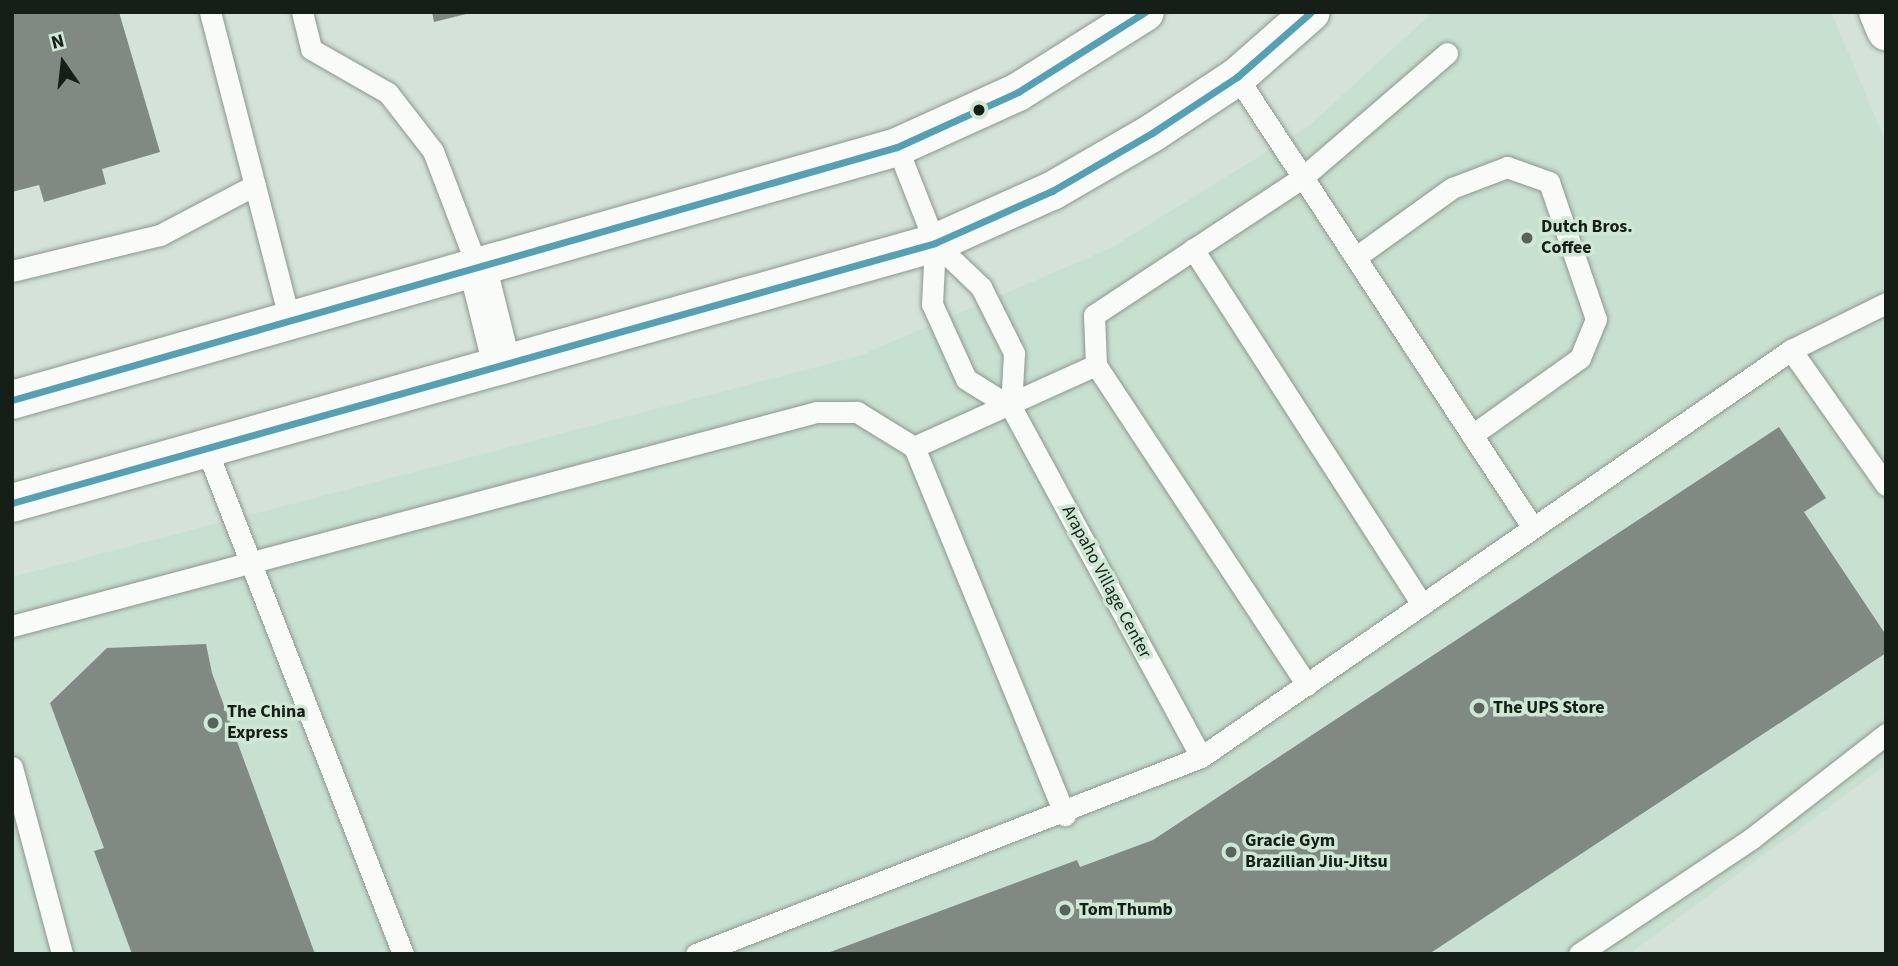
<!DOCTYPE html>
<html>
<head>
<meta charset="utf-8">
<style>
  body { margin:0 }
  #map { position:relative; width:1898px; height:966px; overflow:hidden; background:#d4e2d8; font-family:"Source Sans 3",sans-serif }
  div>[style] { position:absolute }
  .built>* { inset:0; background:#c8e0cf }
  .building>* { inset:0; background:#808a83 }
  .roads { filter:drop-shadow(0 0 2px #8c978f) drop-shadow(0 0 2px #8c978f) }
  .lane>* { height:21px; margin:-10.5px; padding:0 10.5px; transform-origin:10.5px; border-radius:10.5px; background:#f9fbf9 }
  .street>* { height:38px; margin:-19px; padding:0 19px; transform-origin:19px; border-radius:19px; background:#f9fbf9 }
  .secondary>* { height:38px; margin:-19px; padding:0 19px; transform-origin:19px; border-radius:19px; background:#f9fbf9 }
  .bus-1>* { height:7px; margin:-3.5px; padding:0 3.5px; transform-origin:3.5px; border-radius:3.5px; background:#56a0b3 }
  .dots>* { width:19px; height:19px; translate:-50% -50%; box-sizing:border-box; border:4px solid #cee8d4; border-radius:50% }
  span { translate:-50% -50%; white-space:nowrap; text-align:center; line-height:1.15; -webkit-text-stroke:7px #cee8d4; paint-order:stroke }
  .poi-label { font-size:18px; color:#151e17; font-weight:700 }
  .left { translate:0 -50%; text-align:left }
  .street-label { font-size:18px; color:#151e17 }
  .frame { position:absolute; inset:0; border:14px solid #151e17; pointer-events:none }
  .north { position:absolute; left:28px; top:28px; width:70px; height:70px; -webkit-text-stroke:5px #cee8d4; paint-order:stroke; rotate:346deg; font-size:19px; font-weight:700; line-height:28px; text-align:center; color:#151e17 }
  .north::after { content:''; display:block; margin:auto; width:24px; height:32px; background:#151e17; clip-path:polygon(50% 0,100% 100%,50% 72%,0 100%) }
</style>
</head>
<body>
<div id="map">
  <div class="built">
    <i style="clip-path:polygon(1433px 12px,1831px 12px,1886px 142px,1886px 765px,1629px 954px,12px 954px,12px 577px,859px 356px,1111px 248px,1310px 125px)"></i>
  </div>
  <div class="building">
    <i style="clip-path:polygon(12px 12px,119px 12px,160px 152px,102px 169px,106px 184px,44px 202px,39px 185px,12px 192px)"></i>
    <i style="clip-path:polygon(432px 12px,470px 12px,470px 13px,434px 22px)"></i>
    <i style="clip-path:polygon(1779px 427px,1826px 498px,1804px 512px,1886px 635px,1886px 653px,1429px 954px,825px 954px,1077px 860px,1080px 867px,1153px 840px)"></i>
    <i style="clip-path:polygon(206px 644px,212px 673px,315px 954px,132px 954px,94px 851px,104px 848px,50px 703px,107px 648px)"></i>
  </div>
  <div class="roads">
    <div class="lane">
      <i style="left:210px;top:12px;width:319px;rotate:75.5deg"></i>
      <i style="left:302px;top:12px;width:38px;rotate:76deg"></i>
      <i style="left:311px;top:49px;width:89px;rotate:29.7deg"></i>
      <i style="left:388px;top:93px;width:73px;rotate:52.2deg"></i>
      <i style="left:433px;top:151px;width:126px;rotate:69.1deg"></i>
      <i style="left:1237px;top:77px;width:539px;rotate:56.72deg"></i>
      <i style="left:897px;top:147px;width:103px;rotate:68.4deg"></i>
      <i style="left:935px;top:243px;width:61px;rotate:92.8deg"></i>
      <i style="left:932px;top:304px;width:82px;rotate:65.6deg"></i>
      <i style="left:966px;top:379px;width:53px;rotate:31.9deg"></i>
      <i style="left:1011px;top:407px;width:398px;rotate:61.5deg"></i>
      <i style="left:935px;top:243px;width:64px;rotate:43.7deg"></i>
      <i style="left:981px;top:287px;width:74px;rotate:63.4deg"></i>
      <i style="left:1014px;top:353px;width:54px;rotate:93.2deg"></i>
      <i style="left:1193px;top:249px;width:423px;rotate:57.2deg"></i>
      <i style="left:1356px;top:257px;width:118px;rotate:-35.7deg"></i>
      <i style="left:1452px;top:188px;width:59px;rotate:-20.9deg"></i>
      <i style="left:1507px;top:167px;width:45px;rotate:19.7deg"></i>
      <i style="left:1549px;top:182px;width:145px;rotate:71.1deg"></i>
      <i style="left:1596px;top:319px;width:42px;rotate:112.3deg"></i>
      <i style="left:1580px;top:358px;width:133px;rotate:144.5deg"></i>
      <i style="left:12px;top:271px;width:152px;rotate:-13.7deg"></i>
      <i style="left:160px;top:235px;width:107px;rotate:-27.8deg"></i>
      <i style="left:1791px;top:350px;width:165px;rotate:54.9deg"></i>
      <i style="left:914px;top:447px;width:200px;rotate:-24.3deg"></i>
      <i style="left:206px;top:448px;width:543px;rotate:68.73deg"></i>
      <i style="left:12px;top:626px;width:832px;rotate:-14.9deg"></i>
      <i style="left:816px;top:412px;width:41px"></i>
      <i style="left:857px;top:412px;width:67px;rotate:31.6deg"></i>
      <i style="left:914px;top:447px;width:398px;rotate:67.7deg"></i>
      <i style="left:1307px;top:685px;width:383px;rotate:-123.4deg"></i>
      <i style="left:1096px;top:365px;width:50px;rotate:-92.3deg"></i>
      <i style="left:1094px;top:315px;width:250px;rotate:-33.4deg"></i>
      <i style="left:1303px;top:177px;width:190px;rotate:-40.7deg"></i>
      <i style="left:12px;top:767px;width:194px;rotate:75deg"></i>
      <i style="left:696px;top:954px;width:542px;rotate:-21.31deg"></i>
      <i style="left:1201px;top:757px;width:717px;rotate:-34.6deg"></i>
      <i style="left:1791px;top:350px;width:106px;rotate:-26.3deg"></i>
      <i style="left:1579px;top:954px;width:208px;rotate:-33.8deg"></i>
      <i style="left:1752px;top:838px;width:170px;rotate:-37.8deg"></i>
    </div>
    <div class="street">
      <i style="left:1878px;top:12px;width:21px;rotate:67deg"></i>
    </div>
    <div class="secondary">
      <i style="left:478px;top:269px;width:99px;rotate:76deg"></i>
      <i style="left:12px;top:400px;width:920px;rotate:-15.95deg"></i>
      <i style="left:897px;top:147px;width:133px;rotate:-24.4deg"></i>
      <i style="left:1018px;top:92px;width:150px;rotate:-32.2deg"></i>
      <i style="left:12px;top:503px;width:959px;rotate:-15.73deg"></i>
      <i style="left:935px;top:243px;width:128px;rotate:-24deg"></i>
      <i style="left:1052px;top:191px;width:116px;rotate:-30.1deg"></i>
      <i style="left:1152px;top:133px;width:102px;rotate:-33.4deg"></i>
      <i style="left:1237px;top:77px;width:98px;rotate:-41.3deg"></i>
    </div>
  </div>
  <div class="bus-1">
    <i style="left:12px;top:400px;width:920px;rotate:-15.95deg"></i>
    <i style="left:897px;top:147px;width:133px;rotate:-24.4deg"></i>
    <i style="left:1018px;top:92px;width:150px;rotate:-32.2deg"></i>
    <i style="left:12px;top:503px;width:959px;rotate:-15.73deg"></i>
    <i style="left:935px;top:243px;width:128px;rotate:-24deg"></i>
    <i style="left:1052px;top:191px;width:116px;rotate:-30.1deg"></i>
    <i style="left:1152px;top:133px;width:102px;rotate:-33.4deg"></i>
    <i style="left:1237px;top:77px;width:98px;rotate:-41.3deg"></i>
  </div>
  <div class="dots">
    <i style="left:979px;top:110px;background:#151e17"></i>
    <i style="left:1527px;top:238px;background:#58635b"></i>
    <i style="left:1479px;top:708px;background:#58635b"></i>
    <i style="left:213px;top:723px;background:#58635b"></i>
    <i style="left:1231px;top:852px;background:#58635b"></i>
    <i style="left:1065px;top:910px;background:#58635b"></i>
  </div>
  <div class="poi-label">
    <span class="left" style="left:1541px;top:238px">Dutch Bros.<br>Coffee</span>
    <span class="left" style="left:1493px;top:708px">The UPS Store</span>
    <span class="left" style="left:227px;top:723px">The China<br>Express</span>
    <span class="left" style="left:1245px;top:852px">Gracie Gym<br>Brazilian Jiu-Jitsu</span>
    <span class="left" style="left:1079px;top:910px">Tom Thumb</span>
  </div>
  <div class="street-label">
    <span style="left:1106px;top:582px;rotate:62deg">Arapaho Village Center</span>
  </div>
  <div class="frame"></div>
  <div class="north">N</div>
</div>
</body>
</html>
